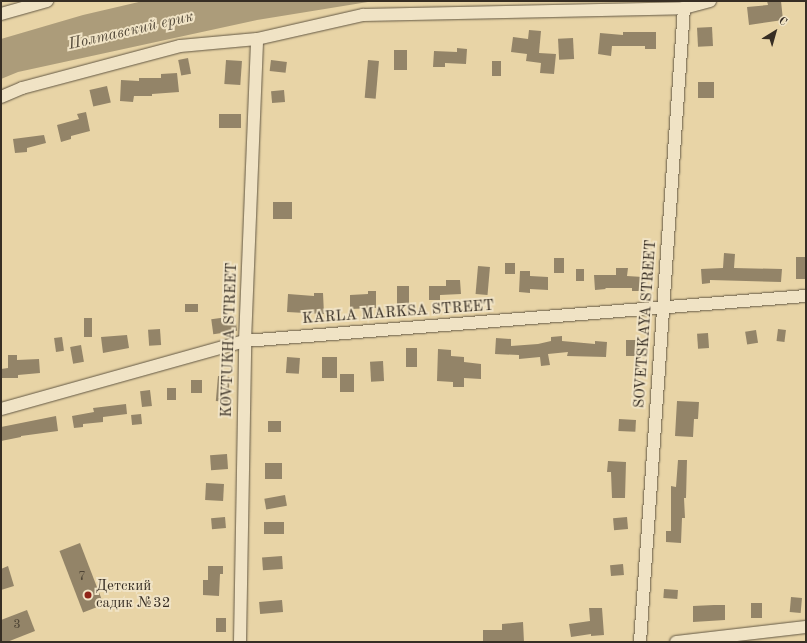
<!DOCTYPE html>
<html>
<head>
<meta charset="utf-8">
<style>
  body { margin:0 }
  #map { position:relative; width:807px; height:643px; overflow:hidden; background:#e8d4a6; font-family:"Old Standard TT",serif }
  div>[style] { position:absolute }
  .water>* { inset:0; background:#ac9c7a }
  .building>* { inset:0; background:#938468; transform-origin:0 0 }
  .roads { filter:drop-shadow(0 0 1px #635844) drop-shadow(0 0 1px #635844) }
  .minor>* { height:12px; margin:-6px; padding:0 6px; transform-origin:6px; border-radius:6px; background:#f0e3c5 }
  .dots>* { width:11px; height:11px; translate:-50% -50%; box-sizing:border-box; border:2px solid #f0e3c5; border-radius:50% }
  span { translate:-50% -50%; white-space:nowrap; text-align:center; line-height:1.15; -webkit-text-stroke:4px #f0e3c5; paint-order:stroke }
  .number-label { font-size:13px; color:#4e4435 }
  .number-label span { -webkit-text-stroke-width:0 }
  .street-label { font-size:15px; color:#372e24 }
  .poi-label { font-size:15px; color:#372e24 }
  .left { translate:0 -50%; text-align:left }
  .water-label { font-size:16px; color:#544a3a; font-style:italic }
  .frame { position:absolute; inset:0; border:2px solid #372e24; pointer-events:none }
  .north { position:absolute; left:755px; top:12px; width:40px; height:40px; -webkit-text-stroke:3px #f0e3c5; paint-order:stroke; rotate:37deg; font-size:11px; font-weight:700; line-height:16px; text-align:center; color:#372e24 }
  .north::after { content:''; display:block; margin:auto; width:14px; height:18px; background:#372e24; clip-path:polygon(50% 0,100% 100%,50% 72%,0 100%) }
</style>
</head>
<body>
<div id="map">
  <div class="water">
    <i style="clip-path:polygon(143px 1px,374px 1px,257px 20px,18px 72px,1px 79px,1px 39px,83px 15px)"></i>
  </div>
  <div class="building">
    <i style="clip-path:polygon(767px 1px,781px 1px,783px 20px,749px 25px,747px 7px,768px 5px)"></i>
    <i style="left:712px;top:27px;width:19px;height:15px;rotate:87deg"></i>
    <i style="clip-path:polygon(529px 30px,541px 31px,539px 53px,556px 54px,554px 74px,540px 73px,541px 63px,526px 61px,527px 54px,511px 52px,513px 37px,528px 39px)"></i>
    <i style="clip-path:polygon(623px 32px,656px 32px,656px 49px,645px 49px,645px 46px,612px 46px,611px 56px,598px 54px,600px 33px,623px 35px)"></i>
    <i style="left:573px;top:38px;width:21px;height:15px;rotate:87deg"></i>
    <i style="clip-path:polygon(457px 48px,467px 49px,466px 64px,445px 63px,445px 67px,433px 67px,434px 51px,457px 52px)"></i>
    <i style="left:394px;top:50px;width:13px;height:20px"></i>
    <i style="left:188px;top:58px;width:16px;height:10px;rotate:79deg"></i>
    <i style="left:226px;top:60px;width:16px;height:24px;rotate:4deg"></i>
    <i style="left:271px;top:60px;width:16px;height:11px;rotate:7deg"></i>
    <i style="left:368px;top:60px;width:11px;height:38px;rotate:5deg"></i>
    <i style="left:492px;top:61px;width:9px;height:15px"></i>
    <i style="clip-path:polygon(177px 73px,179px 92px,152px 94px,152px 96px,134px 96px,133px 102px,120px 101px,121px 80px,139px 81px,139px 78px,161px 78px,161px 74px)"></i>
    <i style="left:698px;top:82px;width:16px;height:16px"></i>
    <i style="left:107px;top:86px;width:17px;height:18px;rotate:77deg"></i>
    <i style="left:284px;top:90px;width:12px;height:13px;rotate:85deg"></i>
    <i style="clip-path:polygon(86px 112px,90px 131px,71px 136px,71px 139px,61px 142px,57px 125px,79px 119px,77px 114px)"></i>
    <i style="left:219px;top:114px;width:22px;height:14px"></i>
    <i style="clip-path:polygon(44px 135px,46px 143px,27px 148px,27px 152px,15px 153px,13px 139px)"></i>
    <i style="left:273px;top:202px;width:19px;height:17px"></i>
    <i style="clip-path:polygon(724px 253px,735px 254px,734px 268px,782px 269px,781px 282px,710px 280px,710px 283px,702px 284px,701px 269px,723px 268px)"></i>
    <i style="left:796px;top:257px;width:10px;height:22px"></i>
    <i style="left:554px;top:258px;width:10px;height:15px"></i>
    <i style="left:505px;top:263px;width:10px;height:11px"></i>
    <i style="left:478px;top:266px;width:12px;height:28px;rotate:5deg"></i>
    <i style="clip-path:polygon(616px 268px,628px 268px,627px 276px,643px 277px,643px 291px,632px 291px,632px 288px,605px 288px,606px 289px,595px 290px,594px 275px,616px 275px)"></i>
    <i style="left:576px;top:269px;width:8px;height:12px"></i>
    <i style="clip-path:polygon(520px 271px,530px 271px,530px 276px,548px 277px,548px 290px,530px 289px,530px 293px,519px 292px)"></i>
    <i style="clip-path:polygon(446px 280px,460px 280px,461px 294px,440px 295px,440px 300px,429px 300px,429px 286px,446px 286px)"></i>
    <i style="left:397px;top:286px;width:12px;height:19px"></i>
    <i style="clip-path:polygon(368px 291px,376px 291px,376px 308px,350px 309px,350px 295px,368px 294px)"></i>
    <i style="clip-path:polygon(314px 293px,323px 293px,324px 314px,287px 312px,288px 294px,314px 296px)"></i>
    <i style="left:185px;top:304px;width:13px;height:8px"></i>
    <i style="left:235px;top:316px;width:15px;height:24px;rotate:82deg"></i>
    <i style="left:84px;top:318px;width:8px;height:19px"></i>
    <i style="left:160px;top:329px;width:16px;height:12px;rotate:86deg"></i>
    <i style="left:778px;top:329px;width:8px;height:12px;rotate:7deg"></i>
    <i style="left:756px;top:330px;width:13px;height:11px;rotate:81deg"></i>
    <i style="left:708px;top:333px;width:15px;height:11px;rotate:86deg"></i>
    <i style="clip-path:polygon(127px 335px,129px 348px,103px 353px,101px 337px)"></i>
    <i style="clip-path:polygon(562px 336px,562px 341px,595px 344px,595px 341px,607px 342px,606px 357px,567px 356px,568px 352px,548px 354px,550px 365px,541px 366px,540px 357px,519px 359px,519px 355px,495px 354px,496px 338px,511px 339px,511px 346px,538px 344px,551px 341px,551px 337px)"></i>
    <i style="left:62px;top:337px;width:14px;height:8px;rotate:82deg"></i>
    <i style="left:626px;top:340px;width:11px;height:16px"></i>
    <i style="left:81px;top:345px;width:17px;height:11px;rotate:80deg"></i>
    <i style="left:406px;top:348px;width:11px;height:19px"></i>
    <i style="clip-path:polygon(438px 349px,451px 350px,451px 356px,464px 357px,464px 362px,481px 364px,481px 379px,464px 378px,464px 387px,453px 387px,453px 382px,437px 381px)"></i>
    <i style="clip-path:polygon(8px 355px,17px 355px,17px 360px,39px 359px,40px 373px,18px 375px,18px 378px,1px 378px,1px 369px,8px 368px)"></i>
    <i style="left:287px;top:357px;width:13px;height:16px;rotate:4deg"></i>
    <i style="left:322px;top:357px;width:15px;height:21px"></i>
    <i style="left:383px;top:361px;width:20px;height:13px;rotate:87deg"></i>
    <i style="left:340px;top:374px;width:14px;height:18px"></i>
    <i style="left:218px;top:376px;width:12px;height:25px;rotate:5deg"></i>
    <i style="left:191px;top:380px;width:11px;height:13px"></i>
    <i style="left:167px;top:388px;width:9px;height:12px"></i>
    <i style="left:150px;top:390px;width:16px;height:10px;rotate:83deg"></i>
    <i style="clip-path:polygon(677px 401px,699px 402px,698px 419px,694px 419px,693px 437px,675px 436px)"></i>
    <i style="clip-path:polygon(126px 404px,127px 414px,103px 417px,103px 422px,83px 424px,83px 427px,74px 428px,72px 416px,94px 412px,93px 408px)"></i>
    <i style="left:141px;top:414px;width:10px;height:10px;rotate:84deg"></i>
    <i style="clip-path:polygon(56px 416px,58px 431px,21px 436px,21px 437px,1px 441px,1px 427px)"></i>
    <i style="left:619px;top:419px;width:17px;height:12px;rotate:3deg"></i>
    <i style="left:268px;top:421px;width:13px;height:11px"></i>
    <i style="left:227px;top:454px;width:15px;height:17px;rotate:86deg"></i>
    <i style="clip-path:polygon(678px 460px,687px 460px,686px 498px,684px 498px,685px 518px,682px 518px,681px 543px,666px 542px,666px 531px,671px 531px,671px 486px,676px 487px)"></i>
    <i style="clip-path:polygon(608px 461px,626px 462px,625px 498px,612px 498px,611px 472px,607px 472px)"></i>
    <i style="left:282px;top:463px;width:16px;height:17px;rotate:90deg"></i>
    <i style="left:206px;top:483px;width:18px;height:17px;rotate:3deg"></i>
    <i style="left:285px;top:495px;width:11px;height:21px;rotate:80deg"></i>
    <i style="left:225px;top:517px;width:11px;height:14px;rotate:85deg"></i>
    <i style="left:627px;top:517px;width:12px;height:14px;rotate:85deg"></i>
    <i style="left:264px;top:522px;width:20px;height:12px"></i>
    <i style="left:80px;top:543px;width:66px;height:22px;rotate:69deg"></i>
    <i style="left:282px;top:556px;width:13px;height:20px;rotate:86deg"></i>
    <i style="left:623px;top:564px;width:11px;height:13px;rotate:85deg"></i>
    <i style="clip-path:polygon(8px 566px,14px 586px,1px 590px,1px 569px)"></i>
    <i style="clip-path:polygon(208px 566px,223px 566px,223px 574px,220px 574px,219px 596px,203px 595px,203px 580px,208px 580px)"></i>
    <i style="left:664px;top:589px;width:14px;height:9px;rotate:4deg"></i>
    <i style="left:791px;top:597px;width:11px;height:15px;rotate:5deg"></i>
    <i style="left:282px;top:600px;width:12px;height:23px;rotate:85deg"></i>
    <i style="left:751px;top:603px;width:11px;height:15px"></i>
    <i style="clip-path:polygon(714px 605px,725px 605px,725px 620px,693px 622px,693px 606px)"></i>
    <i style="clip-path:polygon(589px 608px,602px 608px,604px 635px,591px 636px,591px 634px,571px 637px,569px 624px,590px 621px)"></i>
    <i style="clip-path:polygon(27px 610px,35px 631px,7px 642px,1px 642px,1px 620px)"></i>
    <i style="left:216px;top:618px;width:10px;height:14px"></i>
    <i style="clip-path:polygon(523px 622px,524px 642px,483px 642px,483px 630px,502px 630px,502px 624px)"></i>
  </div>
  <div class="roads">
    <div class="minor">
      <i style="left:1px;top:14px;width:48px;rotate:-15.8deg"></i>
      <i style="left:1px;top:97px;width:23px;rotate:-23deg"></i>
      <i style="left:22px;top:88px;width:163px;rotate:-14.9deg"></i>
      <i style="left:180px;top:46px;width:77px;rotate:-5.2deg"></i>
      <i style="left:257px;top:39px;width:109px;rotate:-12.8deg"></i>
      <i style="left:363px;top:15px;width:321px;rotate:-1.2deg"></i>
      <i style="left:684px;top:8px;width:27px;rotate:-15deg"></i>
      <i style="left:1px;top:409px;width:253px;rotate:-15.6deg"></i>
      <i style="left:245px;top:341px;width:563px;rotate:-4.59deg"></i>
      <i style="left:240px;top:642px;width:301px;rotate:-89deg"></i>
      <i style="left:245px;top:341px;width:302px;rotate:-87.7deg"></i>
      <i style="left:640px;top:642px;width:636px;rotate:-86.03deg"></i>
      <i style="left:676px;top:642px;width:131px;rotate:-6.6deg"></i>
    </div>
  </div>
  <div class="dots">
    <i style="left:88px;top:595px;background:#8f2418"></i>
  </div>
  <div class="number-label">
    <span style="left:82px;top:577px">7</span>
    <span style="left:17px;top:625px">3</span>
  </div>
  <div class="street-label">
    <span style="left:398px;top:313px;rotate:-4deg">KARLA MARKSA STREET</span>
    <span style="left:646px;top:324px;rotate:-86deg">SOVETSKAYA STREET</span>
    <span style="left:230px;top:340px;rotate:-88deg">KOVTUKHA STREET</span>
  </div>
  <div class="poi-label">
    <span class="left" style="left:96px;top:595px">Детский<br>садик №32</span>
  </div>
  <div class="water-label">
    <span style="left:131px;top:31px;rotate:-13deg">Полтавский ерик</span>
  </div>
  <div class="frame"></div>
  <div class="north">С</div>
</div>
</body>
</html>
